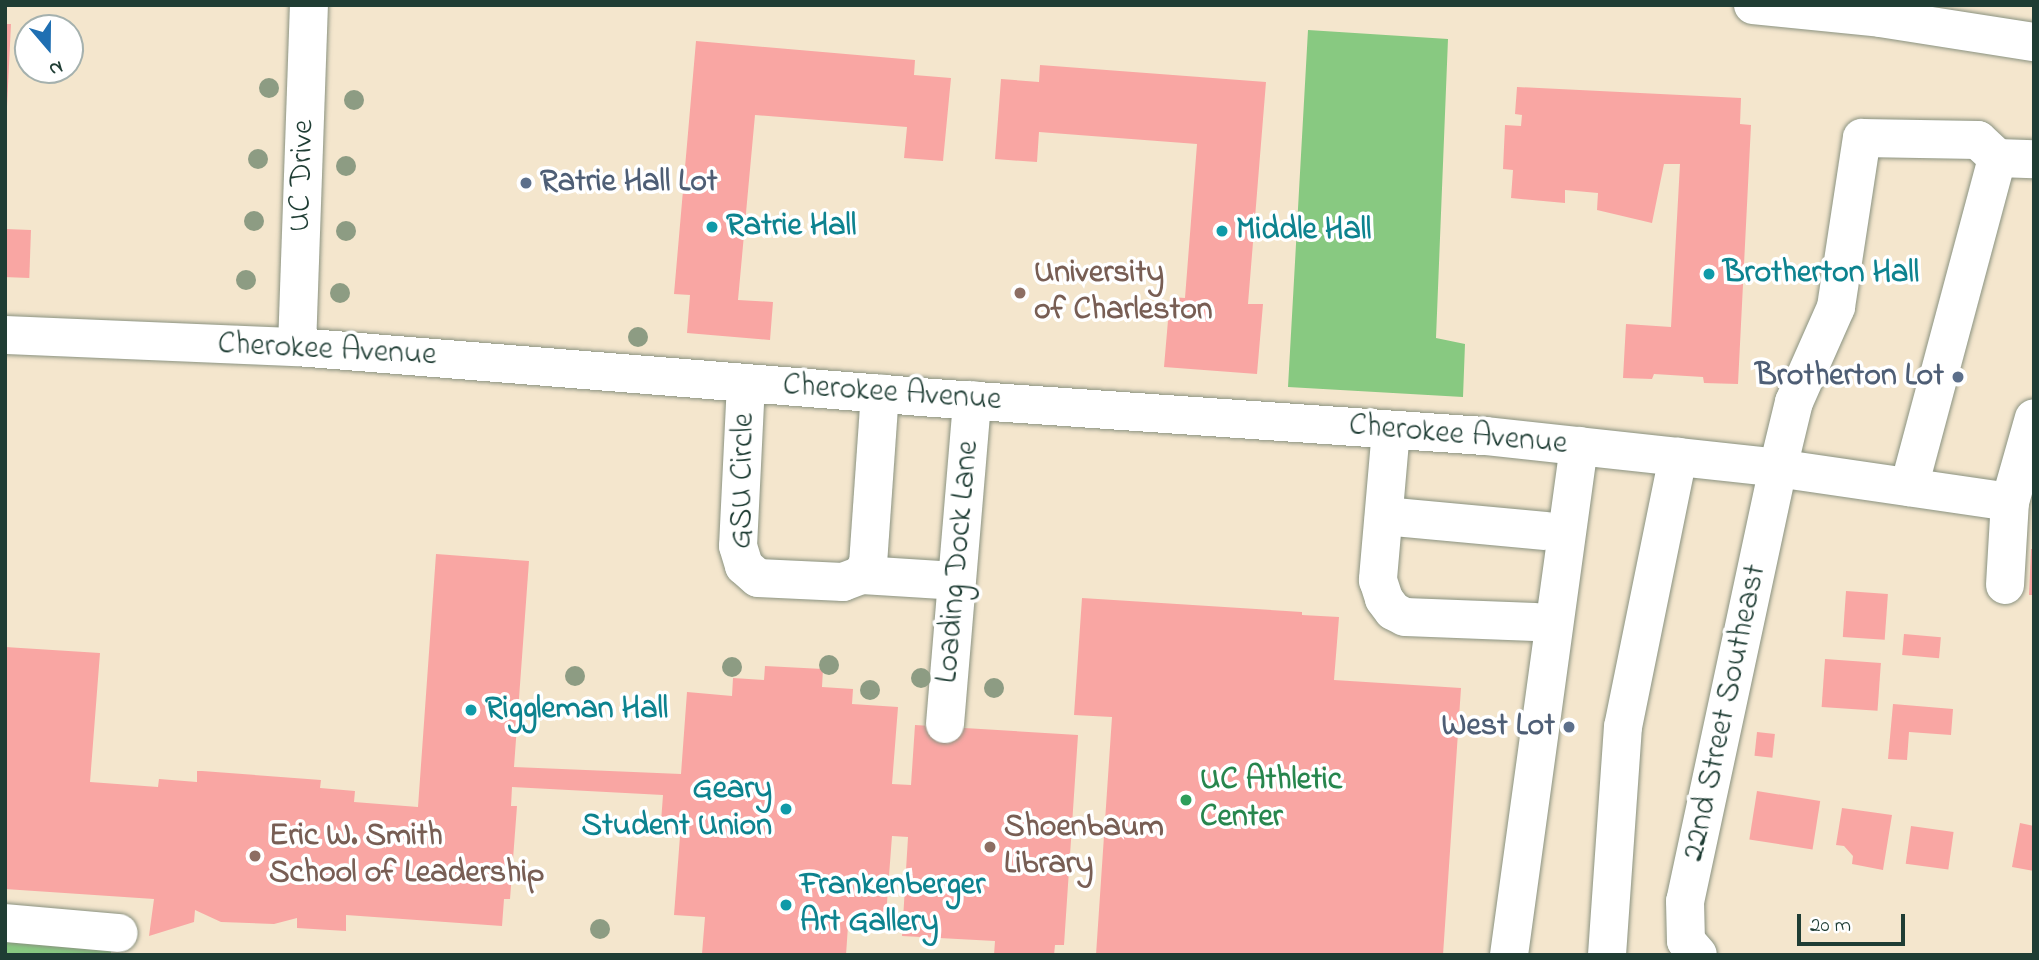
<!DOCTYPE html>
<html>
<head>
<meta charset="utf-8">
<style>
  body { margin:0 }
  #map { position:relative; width:2039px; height:960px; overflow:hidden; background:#f4e6cd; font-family:"Indie Flower",sans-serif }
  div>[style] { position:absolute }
  .green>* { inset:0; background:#88c981 }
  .building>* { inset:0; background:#f9a6a3; transform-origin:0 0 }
  .roads { filter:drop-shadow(0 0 2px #8a9280) drop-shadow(0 0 2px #8a9280) }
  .minor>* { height:38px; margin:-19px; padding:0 19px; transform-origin:19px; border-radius:19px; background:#fff }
  .major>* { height:38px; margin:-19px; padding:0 19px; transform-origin:19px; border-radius:19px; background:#fff }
  .trees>* { width:20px; height:20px; margin:-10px; border-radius:50%; background:#8d9c83 }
  .dots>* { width:19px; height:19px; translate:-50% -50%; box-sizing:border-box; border:4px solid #fff; border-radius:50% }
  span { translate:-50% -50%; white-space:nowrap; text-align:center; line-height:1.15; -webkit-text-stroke:7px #fff; paint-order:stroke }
  .street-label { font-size:32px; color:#1f3d34 }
  .service-label { font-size:32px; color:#4e5e75; font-weight:700 }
  .left { translate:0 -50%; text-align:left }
  .right { translate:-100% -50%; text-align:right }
  .culture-label { font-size:32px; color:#0d838f; font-weight:700 }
  .education-label { font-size:32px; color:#785e54; font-weight:700 }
  .leisure-label { font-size:32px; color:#27864d; font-weight:700 }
  .frame { position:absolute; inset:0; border:7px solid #1f3d34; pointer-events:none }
  .north { position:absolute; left:14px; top:14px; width:70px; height:70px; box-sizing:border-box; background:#fff; border:2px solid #a5b1ae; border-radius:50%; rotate:160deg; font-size:19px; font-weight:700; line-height:28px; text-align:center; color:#1f3d34 }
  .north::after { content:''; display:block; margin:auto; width:24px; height:32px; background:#1f6fb2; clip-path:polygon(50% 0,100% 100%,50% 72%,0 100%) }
  .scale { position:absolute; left:1797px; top:914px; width:108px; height:32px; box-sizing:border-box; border:4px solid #1f3d34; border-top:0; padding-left:9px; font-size:21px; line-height:24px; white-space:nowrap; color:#1f3d34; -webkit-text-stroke:5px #fff; paint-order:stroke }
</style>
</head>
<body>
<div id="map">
  <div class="green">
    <i style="clip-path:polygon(1308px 30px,1448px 39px,1436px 338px,1465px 344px,1463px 397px,1288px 387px)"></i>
    <i style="clip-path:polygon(5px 941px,111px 951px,111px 955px,5px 955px)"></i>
  </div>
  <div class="building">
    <i style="clip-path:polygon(5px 24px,11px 24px,7px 106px,5px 106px)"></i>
    <i style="clip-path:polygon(696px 41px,915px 60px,914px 75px,951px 78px,943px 161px,904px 158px,907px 127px,755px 115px,738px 300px,773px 302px,770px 340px,687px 333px,690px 295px,674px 294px)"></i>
    <i style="clip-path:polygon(1040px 65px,1266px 82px,1248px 304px,1263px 304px,1257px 374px,1164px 367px,1170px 297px,1185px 298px,1197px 144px,1039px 132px,1037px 162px,995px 159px,1001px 79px,1039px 82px)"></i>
    <i style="clip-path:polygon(1517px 87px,1741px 98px,1740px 124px,1751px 125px,1738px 384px,1704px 383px,1703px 377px,1654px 374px,1652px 379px,1623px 378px,1626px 324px,1671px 327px,1680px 164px,1664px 164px,1652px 223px,1597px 210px,1598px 193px,1565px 190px,1565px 203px,1511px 198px,1513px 170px,1503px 169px,1505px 125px,1521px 126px,1522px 115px,1515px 114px)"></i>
    <i style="left:5px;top:229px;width:26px;height:48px;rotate:2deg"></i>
    <i style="clip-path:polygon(2031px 549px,2034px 549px,2034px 595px,2029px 595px)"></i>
    <i style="clip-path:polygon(436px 554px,529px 561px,514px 767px,681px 774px,687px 692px,732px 696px,733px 678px,764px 680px,765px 666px,823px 669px,822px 687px,853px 689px,852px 704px,898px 707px,892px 784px,911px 785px,915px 725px,1078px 735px,1064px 945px,1055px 945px,1054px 955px,994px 955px,995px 941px,902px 936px,908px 837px,892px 836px,885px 929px,848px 926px,846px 955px,702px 954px,705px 917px,674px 915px,681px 823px,661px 822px,663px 795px,512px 787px,511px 806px,517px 806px,510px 899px,504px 899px,502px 926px,346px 915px,346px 931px,297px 928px,297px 918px,274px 924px,221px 922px,195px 910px,194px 922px,149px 936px,154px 899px,5px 889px,5px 647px,100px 653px,90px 782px,158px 787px,159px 779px,197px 782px,197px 771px,202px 771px,321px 780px,320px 788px,355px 791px,354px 802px,418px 807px)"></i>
    <i style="left:1846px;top:591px;width:42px;height:46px;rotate:4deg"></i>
    <i style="clip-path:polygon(1082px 598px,1302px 612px,1302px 615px,1339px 617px,1334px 680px,1461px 688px,1443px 955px,1096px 955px,1112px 717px,1074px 715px)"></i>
    <i style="left:1904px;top:634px;width:37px;height:21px;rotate:5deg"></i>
    <i style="left:1825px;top:659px;width:56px;height:48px;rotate:4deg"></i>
    <i style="clip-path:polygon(1893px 704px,1953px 709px,1951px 735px,1909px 732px,1907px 760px,1888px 759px)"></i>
    <i style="left:1757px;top:732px;width:18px;height:24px;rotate:6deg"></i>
    <i style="left:1757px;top:791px;width:64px;height:49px;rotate:9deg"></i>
    <i style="clip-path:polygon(1842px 808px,1892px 815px,1883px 870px,1852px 864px,1853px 856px,1844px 846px,1836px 845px)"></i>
    <i style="clip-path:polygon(2020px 823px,2034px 826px,2034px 871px,2012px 867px)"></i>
    <i style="left:1911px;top:826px;width:43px;height:38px;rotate:8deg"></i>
  </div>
  <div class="roads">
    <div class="minor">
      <i style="left:5px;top:335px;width:292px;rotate:2.4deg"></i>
      <i style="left:297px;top:347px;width:639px;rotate:4.58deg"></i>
      <i style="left:934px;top:398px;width:552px;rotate:3.95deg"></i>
      <i style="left:1485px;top:436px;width:295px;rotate:6.2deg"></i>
      <i style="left:1778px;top:468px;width:443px;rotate:102.1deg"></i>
      <i style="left:1685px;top:901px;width:40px;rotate:88.6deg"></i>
      <i style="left:1686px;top:941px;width:18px;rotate:49deg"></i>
      <i style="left:297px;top:347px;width:342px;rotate:-88deg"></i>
      <i style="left:746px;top:383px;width:163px;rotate:92.8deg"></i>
      <i style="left:738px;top:546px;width:21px;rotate:73deg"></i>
      <i style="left:744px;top:566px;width:18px;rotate:41deg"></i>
      <i style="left:758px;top:578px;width:85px;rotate:2.7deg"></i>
      <i style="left:843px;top:582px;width:19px;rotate:-21deg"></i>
      <i style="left:861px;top:575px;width:13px;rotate:-58deg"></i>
      <i style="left:868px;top:564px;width:171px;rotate:-86deg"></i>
      <i style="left:1391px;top:430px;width:151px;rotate:95deg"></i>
      <i style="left:1378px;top:580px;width:20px;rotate:72deg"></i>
      <i style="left:1384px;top:599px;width:15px;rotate:53deg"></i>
      <i style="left:1393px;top:611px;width:13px;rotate:27deg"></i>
      <i style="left:1405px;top:617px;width:130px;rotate:2.2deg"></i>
      <i style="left:1909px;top:487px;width:341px;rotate:-75deg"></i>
      <i style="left:2010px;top:502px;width:234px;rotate:-171.7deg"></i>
      <i style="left:1778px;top:468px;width:68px;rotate:-76.4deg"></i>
      <i style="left:1794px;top:402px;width:104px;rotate:-66.1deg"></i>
      <i style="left:1836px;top:307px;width:171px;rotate:-81.3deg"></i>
      <i style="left:1862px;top:138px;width:116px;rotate:1deg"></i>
      <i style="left:1978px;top:140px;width:26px;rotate:43deg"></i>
      <i style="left:1997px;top:158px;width:37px;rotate:2deg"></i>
      <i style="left:1384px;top:516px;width:162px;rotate:5.3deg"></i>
      <i style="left:861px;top:575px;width:95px;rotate:3.6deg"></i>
      <i style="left:2005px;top:585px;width:83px;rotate:-86.6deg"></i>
      <i style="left:2010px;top:502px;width:87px;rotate:-74.1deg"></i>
      <i style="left:945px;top:724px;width:325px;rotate:-85.2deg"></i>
      <i style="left:5px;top:923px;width:114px;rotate:5deg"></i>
      <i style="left:1509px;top:955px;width:514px;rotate:-82.17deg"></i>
      <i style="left:1607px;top:955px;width:229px;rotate:-86deg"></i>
      <i style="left:1623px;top:727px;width:276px;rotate:-78.5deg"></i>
    </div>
    <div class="major">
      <i style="left:1753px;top:5px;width:128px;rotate:5.8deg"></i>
      <i style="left:1880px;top:18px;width:156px;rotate:8.9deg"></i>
    </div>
  </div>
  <div class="trees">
    <i style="left:269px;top:88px"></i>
    <i style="left:354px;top:100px"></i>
    <i style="left:258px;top:159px"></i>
    <i style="left:346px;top:166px"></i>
    <i style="left:254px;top:221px"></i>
    <i style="left:346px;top:231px"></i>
    <i style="left:246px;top:280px"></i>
    <i style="left:340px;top:293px"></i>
    <i style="left:638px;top:337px"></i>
    <i style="left:829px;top:665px"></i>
    <i style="left:732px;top:667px"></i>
    <i style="left:575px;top:676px"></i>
    <i style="left:921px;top:678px"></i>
    <i style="left:994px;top:688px"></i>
    <i style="left:870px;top:690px"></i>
    <i style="left:600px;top:929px"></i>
  </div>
  <div class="dots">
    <i style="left:526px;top:183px;background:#5c6f8a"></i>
    <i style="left:712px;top:227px;background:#0f9aa8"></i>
    <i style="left:1222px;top:231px;background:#0f9aa8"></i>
    <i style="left:1709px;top:274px;background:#0f9aa8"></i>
    <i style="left:1020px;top:293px;background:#8d6e63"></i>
    <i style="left:1958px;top:377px;background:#5c6f8a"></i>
    <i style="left:471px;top:710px;background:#0f9aa8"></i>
    <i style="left:1569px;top:727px;background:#5c6f8a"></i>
    <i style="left:1186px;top:800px;background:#2e9e5b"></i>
    <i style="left:786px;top:809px;background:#0f9aa8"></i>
    <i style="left:990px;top:847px;background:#8d6e63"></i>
    <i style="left:255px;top:856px;background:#8d6e63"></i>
    <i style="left:786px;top:905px;background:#0f9aa8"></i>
  </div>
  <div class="street-label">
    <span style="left:303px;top:176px;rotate:-88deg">UC Drive</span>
    <span style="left:327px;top:351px;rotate:3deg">Cherokee Avenue</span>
    <span style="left:892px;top:394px;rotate:4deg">Cherokee Avenue</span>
    <span style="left:1458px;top:436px;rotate:5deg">Cherokee Avenue</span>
    <span style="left:744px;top:481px;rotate:-89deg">GSU Circle</span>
    <span style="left:959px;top:562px;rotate:-85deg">Loading Dock Lane</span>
    <span style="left:1726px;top:713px;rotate:-78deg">22nd Street Southeast</span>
  </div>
  <div class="service-label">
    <span class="left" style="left:540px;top:183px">Ratrie Hall Lot</span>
    <span class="right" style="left:1944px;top:377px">Brotherton Lot</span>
    <span class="right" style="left:1555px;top:727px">West Lot</span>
  </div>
  <div class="culture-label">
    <span class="left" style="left:726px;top:227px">Ratrie Hall</span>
    <span class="left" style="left:1236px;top:231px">Middle Hall</span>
    <span class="left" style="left:1723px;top:274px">Brotherton Hall</span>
    <span class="left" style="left:485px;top:710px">Riggleman Hall</span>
    <span class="right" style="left:772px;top:809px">Geary<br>Student Union</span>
    <span class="left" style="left:800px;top:905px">Frankenberger<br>Art Gallery</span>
  </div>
  <div class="education-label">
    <span class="left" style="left:1034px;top:293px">University<br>of Charleston</span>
    <span class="left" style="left:1004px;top:847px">Shoenbaum<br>Library</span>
    <span class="left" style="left:269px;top:856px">Eric W. Smith<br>School of Leadership</span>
  </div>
  <div class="leisure-label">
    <span class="left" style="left:1200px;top:800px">UC Athletic<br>Center</span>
  </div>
  <div class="frame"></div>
  <div class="north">N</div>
  <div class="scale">20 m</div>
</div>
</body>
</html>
